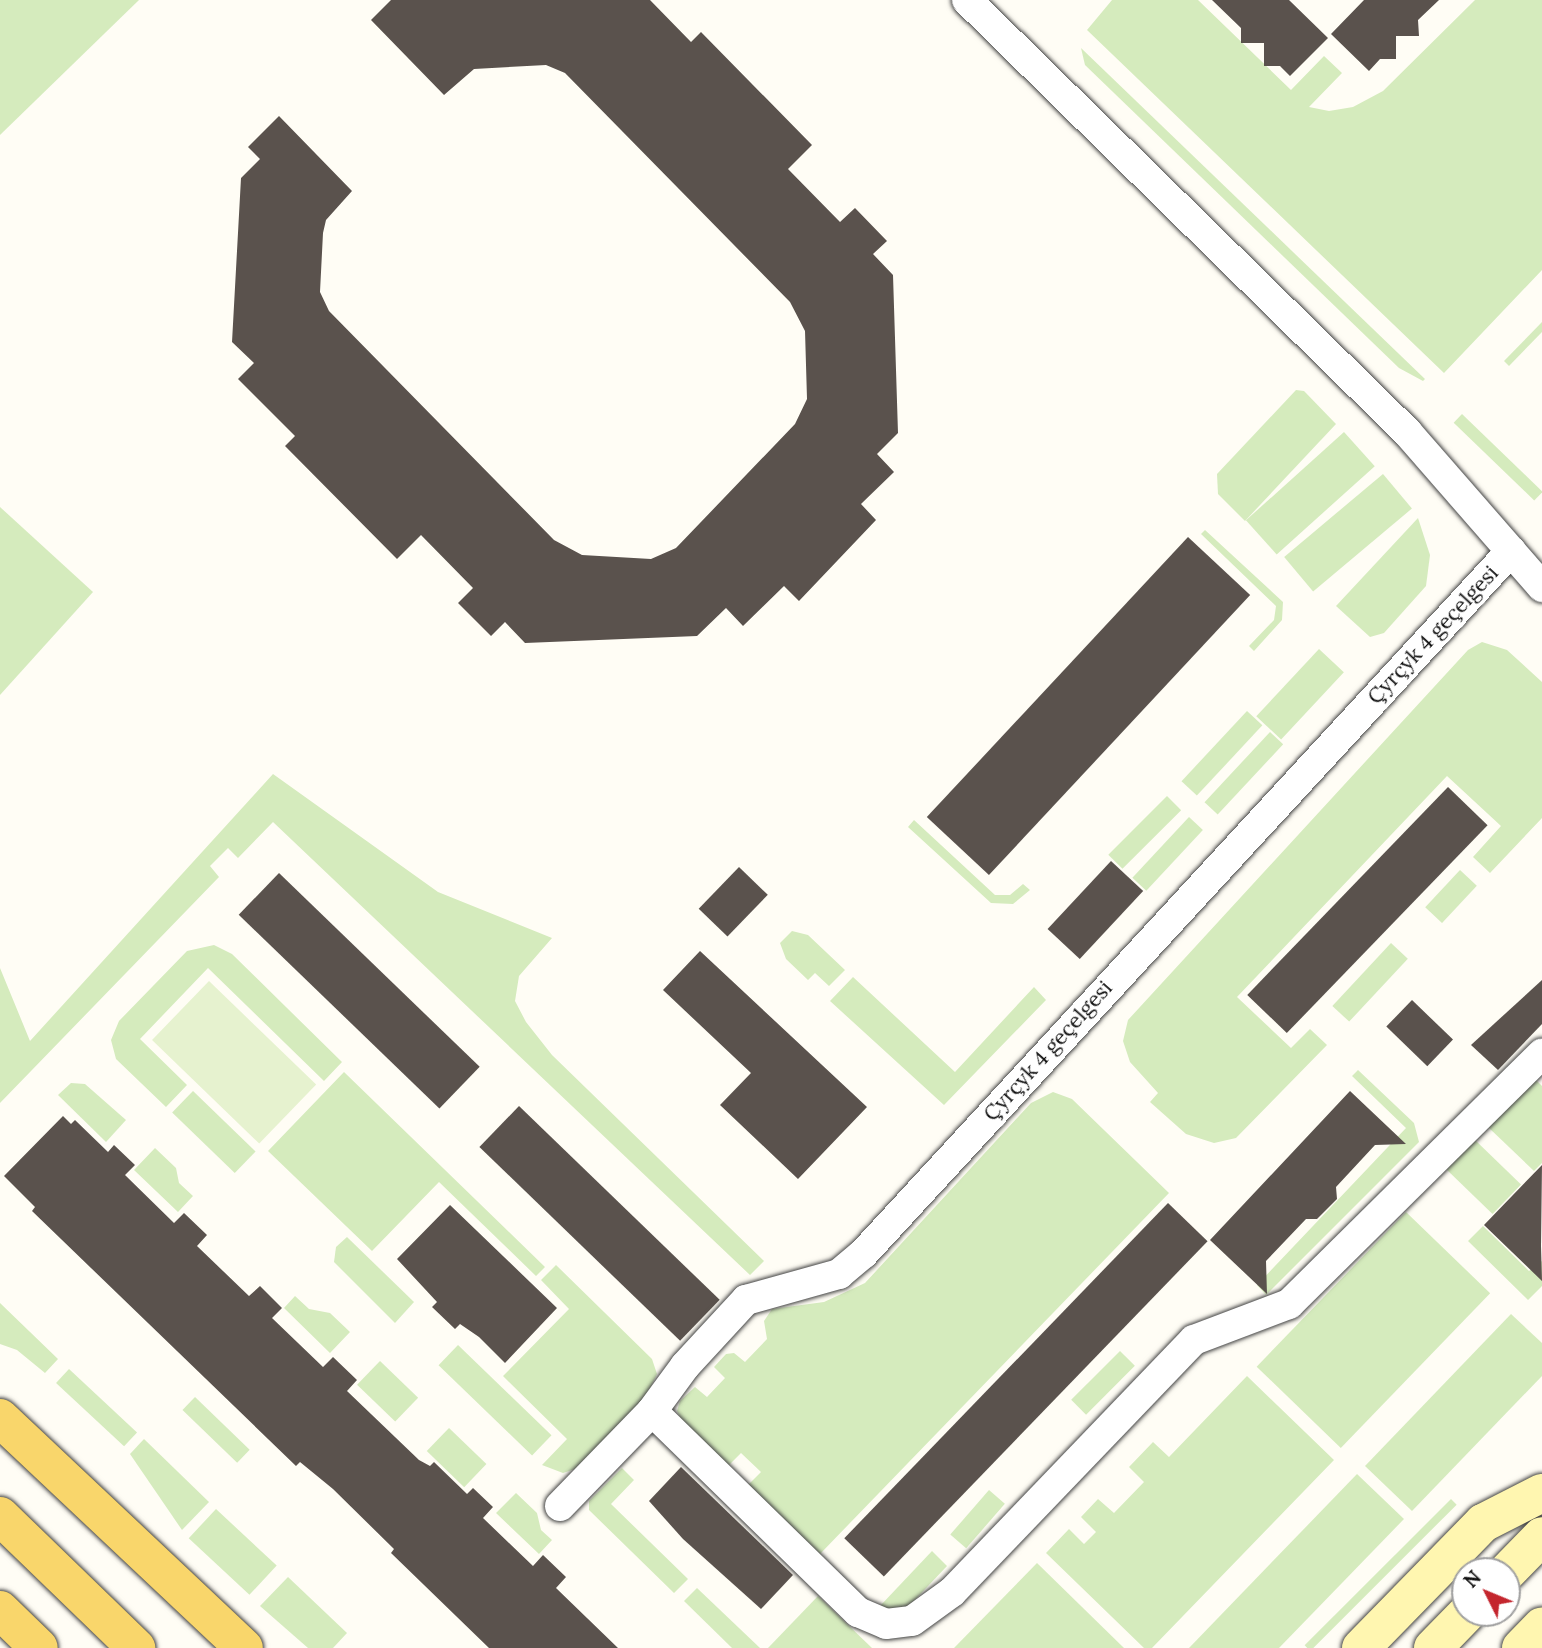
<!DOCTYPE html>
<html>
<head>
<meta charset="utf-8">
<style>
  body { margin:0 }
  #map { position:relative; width:1542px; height:1648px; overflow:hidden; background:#fffdf5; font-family:Lora,serif }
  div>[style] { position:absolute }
  .green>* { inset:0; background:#d5ebbd; transform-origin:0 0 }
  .pitch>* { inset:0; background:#e6f2cf; transform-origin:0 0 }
  .building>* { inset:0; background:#5a524d; transform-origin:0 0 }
  .roads { filter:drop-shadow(0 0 2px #444) drop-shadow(0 0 2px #444) }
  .minor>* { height:30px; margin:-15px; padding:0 15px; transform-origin:15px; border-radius:15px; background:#fff }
  .secondary>* { height:38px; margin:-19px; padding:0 19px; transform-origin:19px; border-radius:19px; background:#fff6b0 }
  .primary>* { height:38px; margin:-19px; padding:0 19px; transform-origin:19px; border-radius:19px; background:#f9d66b }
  span { translate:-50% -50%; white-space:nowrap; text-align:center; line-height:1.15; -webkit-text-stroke:7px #fff; paint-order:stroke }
  .street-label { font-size:21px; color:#111 }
  .north { position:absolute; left:1451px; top:1557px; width:70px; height:70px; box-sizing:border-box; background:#fff; border:2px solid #a0a0a0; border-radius:50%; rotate:313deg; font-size:19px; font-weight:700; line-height:28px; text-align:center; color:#111 }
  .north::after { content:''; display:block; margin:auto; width:24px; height:32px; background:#c4262e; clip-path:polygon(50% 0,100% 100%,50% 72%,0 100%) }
</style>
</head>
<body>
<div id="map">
  <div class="green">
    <i style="clip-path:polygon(0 0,139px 0,0 135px)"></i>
    <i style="clip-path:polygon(1112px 0,1198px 0,1291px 90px,1324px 56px,1342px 73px,1309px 107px,1329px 111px,1353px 107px,1383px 91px,1475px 0,1542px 0,1542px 270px,1444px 373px,1087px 30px)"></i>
    <i style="clip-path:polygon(1081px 48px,1425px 379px,1423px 381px,1399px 368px,1085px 65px)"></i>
    <i style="clip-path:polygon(1542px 322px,1542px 332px,1509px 366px,1504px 361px)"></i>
    <i style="clip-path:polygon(1296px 390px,1304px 391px,1336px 424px,1245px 521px,1218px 494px,1217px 474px)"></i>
    <i style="left:1462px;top:414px;width:112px;height:12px;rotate:44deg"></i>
    <i style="left:1344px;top:432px;width:46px;height:132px;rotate:48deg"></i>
    <i style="left:1383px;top:474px;width:45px;height:129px;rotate:50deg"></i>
    <i style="clip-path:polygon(0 507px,93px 592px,0 695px)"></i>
    <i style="clip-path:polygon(1418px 518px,1430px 555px,1426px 586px,1384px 633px,1370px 637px,1336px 606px)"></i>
    <i style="clip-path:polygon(1205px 530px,1283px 602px,1282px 620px,1254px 651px,1249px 646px,1274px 620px,1276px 606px,1201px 534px)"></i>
    <i style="clip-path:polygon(1482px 642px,1507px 650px,1542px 682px,1542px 818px,1490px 873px,1473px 857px,1501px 826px,1447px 776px,1237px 997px,1291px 1048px,1310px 1029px,1327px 1045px,1236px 1138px,1214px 1143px,1186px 1134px,1150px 1102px,1158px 1093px,1130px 1062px,1123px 1041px,1128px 1020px,1468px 650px)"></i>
    <i style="left:1319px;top:649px;width:34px;height:92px;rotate:43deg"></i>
    <i style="left:1247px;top:711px;width:21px;height:96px;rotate:43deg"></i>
    <i style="left:1270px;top:732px;width:18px;height:96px;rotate:43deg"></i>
    <i style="clip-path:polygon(273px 774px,438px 892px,552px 938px,519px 976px,515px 1001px,526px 1022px,552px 1055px,764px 1261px,750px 1275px,273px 822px,238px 858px,228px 848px,210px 866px,219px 877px,0 1103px,0 968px,30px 1041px)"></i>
    <i style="left:1167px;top:796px;width:20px;height:83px;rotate:45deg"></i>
    <i style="left:1189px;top:817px;width:19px;height:83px;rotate:43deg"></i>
    <i style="clip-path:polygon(914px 820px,995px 895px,1010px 895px,1023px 884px,1030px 890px,1013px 904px,991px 903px,908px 827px)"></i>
    <i style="left:1460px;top:870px;width:23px;height:51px;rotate:43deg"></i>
    <i style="clip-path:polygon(792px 931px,808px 935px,845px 970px,829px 986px,815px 973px,808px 980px,786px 959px,780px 943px)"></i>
    <i style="left:1391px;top:943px;width:23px;height:86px;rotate:43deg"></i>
    <i style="clip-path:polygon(214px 945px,232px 954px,342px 1062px,324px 1081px,208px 968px,140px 1039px,187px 1085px,166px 1107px,116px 1059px,111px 1040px,119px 1021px,187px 951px)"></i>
    <i style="clip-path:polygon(853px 977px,955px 1072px,1034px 987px,1046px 1000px,944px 1105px,830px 1001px)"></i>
    <i style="clip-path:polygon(1358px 1070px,1414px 1123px,1419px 1142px,1266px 1295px,1257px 1285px,1406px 1128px,1352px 1076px)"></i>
    <i style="clip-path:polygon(344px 1072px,545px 1267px,536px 1276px,439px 1182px,372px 1251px,268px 1151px)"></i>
    <i style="clip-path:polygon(1534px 1078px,1542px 1086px,1542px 1163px,1534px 1171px,1488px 1127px)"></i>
    <i style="clip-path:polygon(71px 1083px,85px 1084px,126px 1120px,106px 1142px,58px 1095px)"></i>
    <i style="left:193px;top:1091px;width:87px;height:30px;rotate:44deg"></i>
    <i style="clip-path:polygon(1053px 1092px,1072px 1099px,1169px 1193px,820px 1554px,748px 1485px,761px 1472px,741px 1453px,728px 1466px,682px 1421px,677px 1411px,680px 1401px,695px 1387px,707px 1397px,725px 1378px,714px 1367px,726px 1354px,734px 1353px,745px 1362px,767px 1339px,764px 1321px,772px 1309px,824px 1302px,865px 1283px,1031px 1103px)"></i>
    <i style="left:1475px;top:1140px;width:64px;height:41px;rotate:44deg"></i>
    <i style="clip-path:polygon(155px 1148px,176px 1168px,179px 1183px,193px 1196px,178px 1212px,134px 1170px)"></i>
    <i style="left:1406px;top:1212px;width:117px;height:215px;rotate:44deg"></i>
    <i style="clip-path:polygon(1483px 1226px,1529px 1271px,1542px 1261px,1542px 1286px,1528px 1300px,1468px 1241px)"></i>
    <i style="clip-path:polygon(347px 1237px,414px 1302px,395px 1323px,334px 1262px,336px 1247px)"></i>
    <i style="clip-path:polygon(556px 1265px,652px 1359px,657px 1374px,647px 1395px,575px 1469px,563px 1473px,542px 1465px,567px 1439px,503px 1376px,569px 1309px,541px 1280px)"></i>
    <i style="clip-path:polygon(295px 1296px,309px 1309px,330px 1313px,350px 1332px,330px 1353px,284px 1308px)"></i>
    <i style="clip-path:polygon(0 1303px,58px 1359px,45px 1373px,17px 1350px,0 1344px)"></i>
    <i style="clip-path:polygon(1511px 1314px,1542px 1343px,1542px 1376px,1412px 1511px,1365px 1466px)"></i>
    <i style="left:458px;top:1345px;width:130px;height:28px;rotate:44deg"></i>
    <i style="left:1120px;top:1351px;width:21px;height:69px;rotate:45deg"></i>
    <i style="left:380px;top:1361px;width:53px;height:33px;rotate:44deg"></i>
    <i style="left:69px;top:1369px;width:93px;height:19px;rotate:43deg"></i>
    <i style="clip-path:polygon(1247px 1376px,1334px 1460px,1152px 1648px,1144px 1648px,1046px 1553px,1069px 1529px,1084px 1544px,1096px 1532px,1081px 1517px,1098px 1499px,1114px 1513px,1144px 1482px,1129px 1467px,1153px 1442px,1169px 1457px)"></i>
    <i style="left:195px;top:1397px;width:76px;height:18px;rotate:44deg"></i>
    <i style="left:449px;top:1428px;width:52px;height:32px;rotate:44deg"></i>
    <i style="clip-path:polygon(144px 1439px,209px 1502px,182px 1530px,130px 1454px)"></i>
    <i style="clip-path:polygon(622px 1468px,634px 1480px,611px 1504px,688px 1579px,674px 1593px,589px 1510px,589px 1501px)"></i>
    <i style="clip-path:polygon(1357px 1474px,1404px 1519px,1279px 1648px,1189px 1648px)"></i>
    <i style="left:989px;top:1490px;width:21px;height:59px;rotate:41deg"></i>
    <i style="clip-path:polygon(516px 1493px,537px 1513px,541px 1530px,552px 1540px,539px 1554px,496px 1513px)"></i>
    <i style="left:1451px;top:1499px;width:8px;height:207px;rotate:45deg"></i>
    <i style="left:216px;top:1509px;width:83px;height:40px;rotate:43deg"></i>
    <i style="clip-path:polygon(932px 1551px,947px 1566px,909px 1606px,885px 1611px,880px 1606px)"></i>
    <i style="clip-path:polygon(1037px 1563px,1124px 1648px,954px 1648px)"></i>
    <i style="clip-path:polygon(288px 1577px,347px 1633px,333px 1648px,308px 1648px,260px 1606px)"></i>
    <i style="clip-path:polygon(697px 1588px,760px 1648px,732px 1648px,684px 1601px)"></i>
    <i style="clip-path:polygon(818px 1596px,872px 1648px,768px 1648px)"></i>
  </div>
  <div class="pitch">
    <i style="left:209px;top:981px;width:149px;height:82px;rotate:44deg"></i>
  </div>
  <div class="building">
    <i style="clip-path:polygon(391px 0,650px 0,691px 42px,701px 32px,812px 145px,788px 169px,840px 222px,855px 208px,887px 241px,873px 254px,893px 275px,898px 433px,877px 454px,894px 472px,861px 504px,876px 520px,799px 601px,784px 586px,743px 626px,726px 608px,697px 636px,525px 643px,505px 622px,491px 636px,458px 603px,473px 588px,421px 535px,397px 559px,285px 446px,295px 436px,238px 379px,254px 363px,232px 342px,241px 178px,260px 159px,248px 147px,279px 116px,352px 191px,326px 220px,323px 233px,320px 292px,329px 311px,554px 540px,582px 555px,651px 559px,676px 548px,795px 424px,807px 399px,805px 331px,790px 302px,565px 73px,546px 65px,474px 69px,444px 95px,371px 20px)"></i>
    <i style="clip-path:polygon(1212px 0,1289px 0,1328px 38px,1290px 76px,1280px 66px,1264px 66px,1264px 43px,1241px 43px,1241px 28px)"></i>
    <i style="clip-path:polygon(1364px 0,1439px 0,1418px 20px,1419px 36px,1396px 36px,1396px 59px,1380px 59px,1369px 71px,1331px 34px)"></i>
    <i style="left:1188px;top:537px;width:85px;height:383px;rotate:43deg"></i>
    <i style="left:1448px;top:787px;width:55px;height:289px;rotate:44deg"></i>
    <i style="left:1111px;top:861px;width:44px;height:93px;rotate:43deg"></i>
    <i style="left:739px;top:867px;width:40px;height:58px;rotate:44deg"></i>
    <i style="left:279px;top:873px;width:279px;height:58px;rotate:44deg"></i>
    <i style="clip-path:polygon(700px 951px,867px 1107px,798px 1179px,720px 1105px,751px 1073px,663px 990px)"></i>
    <i style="clip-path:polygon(1542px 980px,1542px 1024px,1498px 1070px,1471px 1045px)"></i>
    <i style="left:1412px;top:1000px;width:57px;height:37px;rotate:44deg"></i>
    <i style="clip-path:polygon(1350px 1091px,1406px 1144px,1375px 1145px,1336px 1187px,1337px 1199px,1317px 1219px,1306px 1219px,1266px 1261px,1267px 1294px,1210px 1240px)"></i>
    <i style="left:519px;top:1106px;width:279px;height:57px;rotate:44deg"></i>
    <i style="clip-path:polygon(63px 1116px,71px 1124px,75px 1120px,108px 1152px,114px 1145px,135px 1165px,125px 1175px,174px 1223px,184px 1213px,207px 1235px,197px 1246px,249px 1296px,260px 1286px,282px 1308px,272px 1318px,323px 1367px,333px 1357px,357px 1380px,347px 1391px,419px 1460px,430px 1466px,434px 1462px,467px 1494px,473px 1488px,493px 1507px,483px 1518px,533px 1566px,543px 1555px,566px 1577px,556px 1588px,618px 1648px,489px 1648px,391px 1553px,394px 1549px,333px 1489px,300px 1462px,296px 1466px,32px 1211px,35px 1207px,4px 1176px)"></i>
    <i style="clip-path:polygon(1542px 1165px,1541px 1246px,1542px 1281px,1484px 1225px)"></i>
    <i style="left:1168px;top:1203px;width:55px;height:466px;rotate:44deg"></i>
    <i style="clip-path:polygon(450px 1205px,557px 1308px,505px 1363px,479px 1337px,460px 1324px,455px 1329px,432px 1307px,437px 1302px,397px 1259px)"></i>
    <i style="clip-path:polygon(681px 1467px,793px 1575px,761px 1609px,683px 1539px,649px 1501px)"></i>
  </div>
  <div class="roads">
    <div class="minor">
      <i style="left:967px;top:0;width:617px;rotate:44.47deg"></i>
      <i style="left:1407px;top:432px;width:206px;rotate:48.9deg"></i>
      <i style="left:652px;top:1411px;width:288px;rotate:44.3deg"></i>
      <i style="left:858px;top:1612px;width:30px;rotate:23deg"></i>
      <i style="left:886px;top:1624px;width:26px;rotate:-7deg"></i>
      <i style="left:912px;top:1621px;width:49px;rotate:-35.9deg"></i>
      <i style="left:952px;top:1592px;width:349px;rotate:-46.2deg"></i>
      <i style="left:1194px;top:1340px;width:102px;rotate:-20.8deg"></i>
      <i style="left:1289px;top:1304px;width:356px;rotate:-44.7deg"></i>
      <i style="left:560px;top:1506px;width:132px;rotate:-45.9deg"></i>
      <i style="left:652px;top:1411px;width:56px;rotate:-53.7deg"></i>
      <i style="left:685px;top:1366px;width:90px;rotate:-47.3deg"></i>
      <i style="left:746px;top:1300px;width:97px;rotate:-15.6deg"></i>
      <i style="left:839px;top:1274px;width:31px;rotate:-40deg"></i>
      <i style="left:863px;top:1254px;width:956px;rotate:-47.33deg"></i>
    </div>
    <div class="secondary">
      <i style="left:1507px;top:1572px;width:50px;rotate:-45.8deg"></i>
      <i style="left:1361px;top:1648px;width:175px;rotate:-45.7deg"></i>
      <i style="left:1483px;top:1523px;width:66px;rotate:-27deg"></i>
      <i style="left:1433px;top:1648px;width:49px;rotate:-45.8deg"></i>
      <i style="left:1521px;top:1648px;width:30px;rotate:-46deg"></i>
    </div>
    <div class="primary">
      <i style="left:0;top:1418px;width:335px;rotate:43.3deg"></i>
      <i style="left:0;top:1516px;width:190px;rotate:44.1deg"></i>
      <i style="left:0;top:1610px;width:54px;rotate:44.3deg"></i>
    </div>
  </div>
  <div class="street-label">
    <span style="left:1433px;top:635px;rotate:-47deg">Çyrçyk 4 geçelgesi</span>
    <span style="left:1048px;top:1051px;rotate:-48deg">Çyrçyk 4 geçelgesi</span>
  </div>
  <div class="north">N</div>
</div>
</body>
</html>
